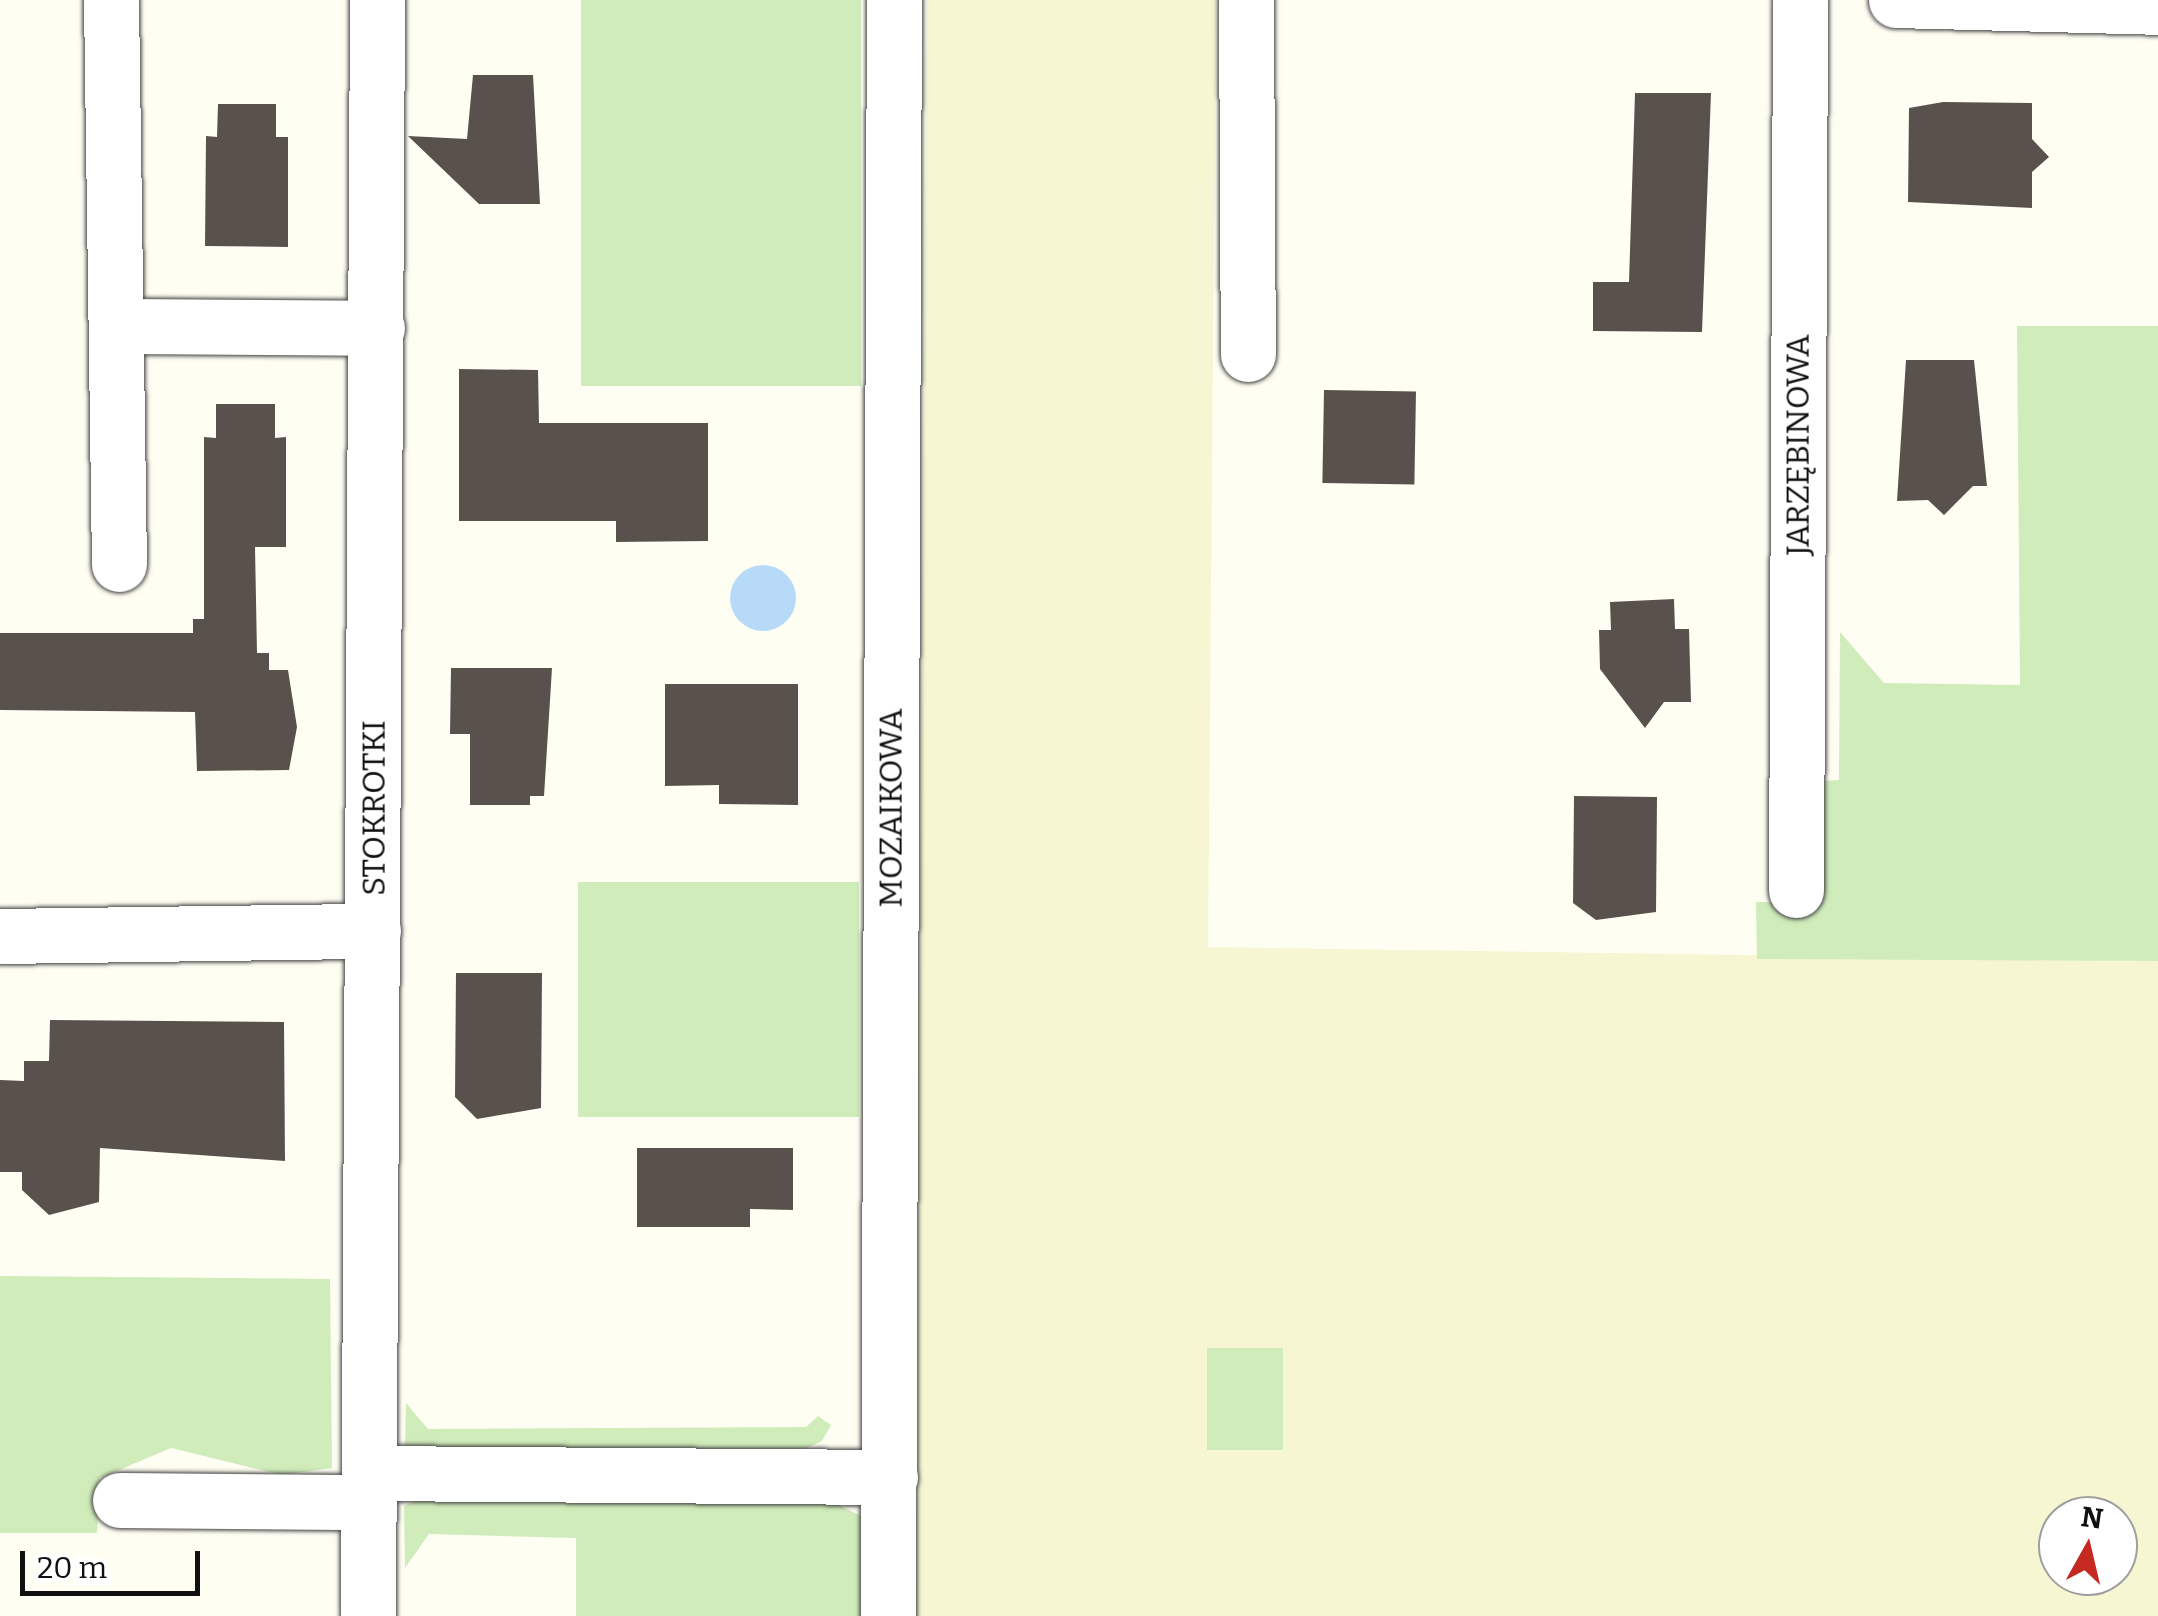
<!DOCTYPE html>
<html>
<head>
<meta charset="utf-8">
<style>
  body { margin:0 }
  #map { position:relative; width:2158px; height:1616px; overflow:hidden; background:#fffef3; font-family:Bitter,serif }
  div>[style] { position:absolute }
  .farmland>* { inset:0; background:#f6f6d2 }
  .green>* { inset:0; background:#d0ecba; transform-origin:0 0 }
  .water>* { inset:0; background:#b6daf8 }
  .round { border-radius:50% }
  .building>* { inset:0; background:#59524c; transform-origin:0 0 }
  .roads { filter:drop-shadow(0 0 2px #434343) drop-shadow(0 0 2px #434343) }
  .minor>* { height:55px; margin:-27.5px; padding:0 27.5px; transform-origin:27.5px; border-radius:27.5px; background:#fff }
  span { translate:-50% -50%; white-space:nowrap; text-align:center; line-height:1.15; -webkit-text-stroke:10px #fff; paint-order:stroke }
  .street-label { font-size:32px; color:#101010 }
  .north { position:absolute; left:2038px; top:1496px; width:100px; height:100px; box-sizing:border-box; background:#fff; border:2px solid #9f9f9f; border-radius:50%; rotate:8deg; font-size:28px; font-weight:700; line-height:40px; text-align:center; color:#101010 }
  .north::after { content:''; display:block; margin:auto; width:35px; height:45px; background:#c62822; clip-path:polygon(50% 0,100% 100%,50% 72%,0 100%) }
  .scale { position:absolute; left:20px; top:1551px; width:180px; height:45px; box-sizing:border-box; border:5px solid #101010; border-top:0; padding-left:12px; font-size:30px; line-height:35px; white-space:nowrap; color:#101010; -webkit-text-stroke:8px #fff; paint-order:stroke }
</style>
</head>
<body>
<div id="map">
  <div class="farmland">
    <i style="clip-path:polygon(evenodd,927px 0,1216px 0,1208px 947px,2158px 961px,2158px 1616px,916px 1616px,927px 0,2058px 1516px,2118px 1516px,2118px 1576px,2058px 1576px,2058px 1516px)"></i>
  </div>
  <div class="green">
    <i style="left:581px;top:0;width:280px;height:386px"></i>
    <i style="clip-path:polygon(2017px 326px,2158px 326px,2158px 961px,1757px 959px,1756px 902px,1821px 903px,1820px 781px,1839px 780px,1840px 632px,1884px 683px,2020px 685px)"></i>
    <i style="left:578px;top:882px;width:281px;height:235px"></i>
    <i style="clip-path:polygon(0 1276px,330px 1279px,332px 1468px,282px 1475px,171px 1448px,100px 1478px,97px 1533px,0 1533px)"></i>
    <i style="left:1283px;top:1348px;width:102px;height:76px;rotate:90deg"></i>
    <i style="clip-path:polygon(406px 1403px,428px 1429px,806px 1427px,818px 1416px,831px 1425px,822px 1441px,790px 1456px,415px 1454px,405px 1445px)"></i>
    <i style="clip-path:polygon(438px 1490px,831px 1501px,873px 1522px,870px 1616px,576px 1616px,576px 1538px,429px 1534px,405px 1568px,404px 1506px)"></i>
  </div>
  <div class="water">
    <i class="round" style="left:730px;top:565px;width:66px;height:66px"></i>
  </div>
  <div class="building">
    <i style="clip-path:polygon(473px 75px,533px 75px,540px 204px,479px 204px,408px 136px,467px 139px)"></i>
    <i style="clip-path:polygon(1635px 93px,1711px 93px,1702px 332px,1593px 331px,1593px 282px,1629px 282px)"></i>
    <i style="clip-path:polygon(1943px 102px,2032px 103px,2032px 139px,2049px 157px,2032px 172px,2032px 208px,1908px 202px,1909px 108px)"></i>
    <i style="clip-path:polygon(218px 104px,276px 104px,276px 137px,288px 137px,288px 247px,205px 246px,206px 136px,217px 137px)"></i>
    <i style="clip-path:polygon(1906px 360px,1974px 360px,1987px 486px,1973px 486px,1944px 515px,1928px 500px,1897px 501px)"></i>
    <i style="clip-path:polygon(459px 369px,538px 370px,539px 423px,708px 423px,708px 541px,616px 542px,616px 521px,459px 521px)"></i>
    <i style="left:1324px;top:390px;width:92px;height:93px;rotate:1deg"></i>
    <i style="clip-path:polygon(216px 404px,275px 404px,275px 438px,286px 437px,286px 547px,255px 547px,257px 653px,269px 653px,269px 670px,288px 670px,297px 727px,289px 770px,197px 771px,195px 712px,0 710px,0 633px,193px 633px,193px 619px,204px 619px,204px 437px,216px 438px)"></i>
    <i style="clip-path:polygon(1674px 599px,1675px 629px,1689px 629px,1691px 702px,1664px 702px,1645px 728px,1600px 669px,1599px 630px,1611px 630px,1610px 602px)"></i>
    <i style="clip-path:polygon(451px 668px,552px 668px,544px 796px,530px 796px,530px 805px,470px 805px,470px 734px,450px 734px)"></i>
    <i style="clip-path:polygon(665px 684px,798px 684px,798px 805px,719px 804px,719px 785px,665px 786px)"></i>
    <i style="clip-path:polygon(1574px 796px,1657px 797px,1656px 912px,1596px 920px,1573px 903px)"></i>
    <i style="clip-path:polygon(456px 973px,542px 973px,541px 1108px,477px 1119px,455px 1097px)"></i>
    <i style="clip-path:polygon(50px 1020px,284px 1022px,285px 1161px,100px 1148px,99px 1202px,49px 1215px,22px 1190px,22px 1172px,0 1172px,0 1080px,24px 1081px,24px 1061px,49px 1061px)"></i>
    <i style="clip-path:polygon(637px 1148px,793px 1148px,793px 1210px,750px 1209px,750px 1227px,637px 1227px)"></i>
  </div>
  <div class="roads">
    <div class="minor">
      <i style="left:111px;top:0;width:564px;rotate:89.19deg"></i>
      <i style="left:1246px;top:0;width:354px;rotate:89.7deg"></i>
      <i style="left:1896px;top:0;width:262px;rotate:1.5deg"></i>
      <i style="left:119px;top:326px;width:258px;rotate:0.4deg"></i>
      <i style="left:1796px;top:890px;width:890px;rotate:-89.74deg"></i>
      <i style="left:0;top:936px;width:373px;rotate:-0.8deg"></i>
      <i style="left:369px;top:1473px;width:521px;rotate:0.44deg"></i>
      <i style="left:120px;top:1500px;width:249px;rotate:0.5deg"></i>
      <i style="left:368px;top:1616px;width:1616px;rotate:-89.68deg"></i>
      <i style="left:888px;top:1616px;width:1616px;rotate:-89.79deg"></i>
    </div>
  </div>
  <div class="street-label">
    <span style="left:1798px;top:445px;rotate:-90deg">JARZĘBINOWA</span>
    <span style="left:374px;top:808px;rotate:-90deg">STOKROTKI</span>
    <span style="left:891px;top:808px;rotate:-90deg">MOZAIKOWA</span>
  </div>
  <div class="north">N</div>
  <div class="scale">20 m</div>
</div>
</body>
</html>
